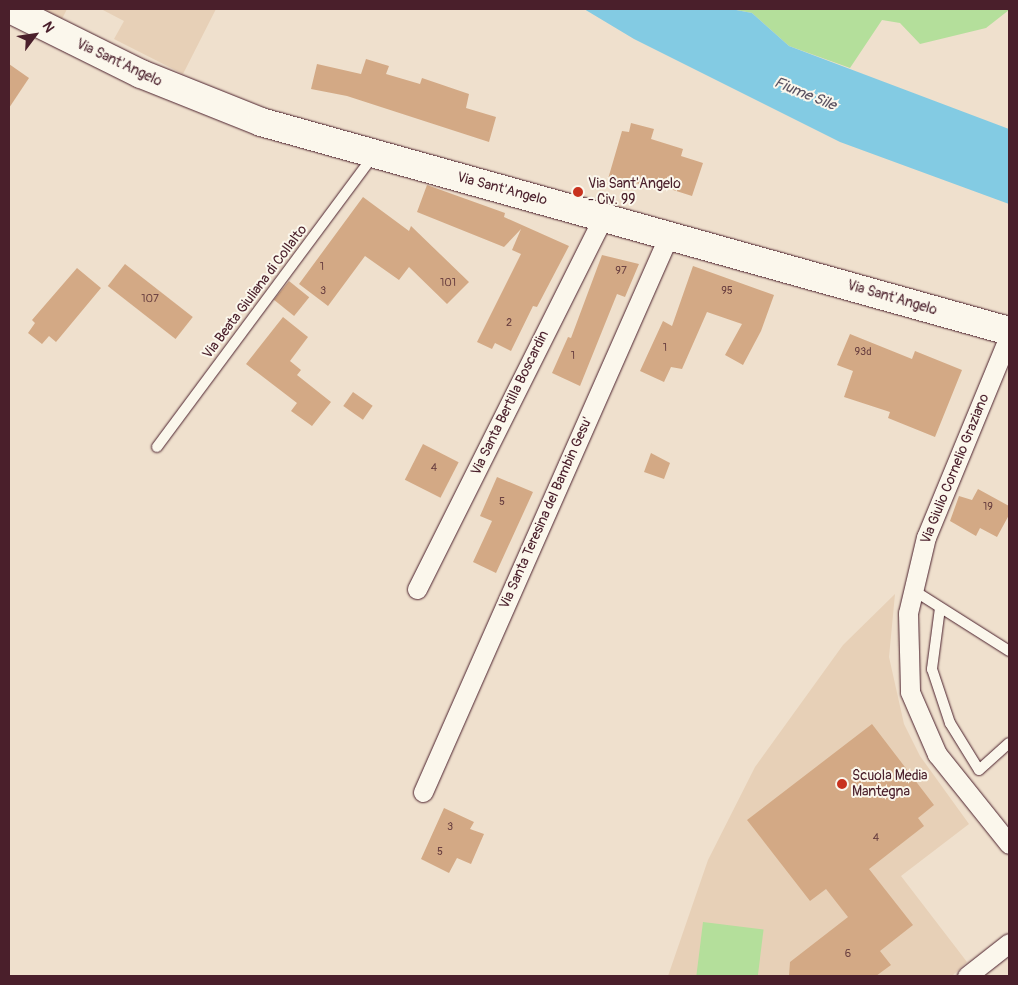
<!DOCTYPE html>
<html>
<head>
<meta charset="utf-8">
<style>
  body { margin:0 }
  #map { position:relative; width:1018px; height:985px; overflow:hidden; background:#efe0cd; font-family:Pangolin,sans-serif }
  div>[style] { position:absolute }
  .built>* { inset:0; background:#e7d0b7 }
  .green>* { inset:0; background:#b4df9b; transform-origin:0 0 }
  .water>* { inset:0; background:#83cbe3 }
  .building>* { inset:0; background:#d3a985; transform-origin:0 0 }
  .roads { filter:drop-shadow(0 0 1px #4a1f2b) drop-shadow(0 0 1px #4a1f2b) }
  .lane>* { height:10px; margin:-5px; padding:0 5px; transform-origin:5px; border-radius:5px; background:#fbf7ec }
  .street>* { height:19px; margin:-9.5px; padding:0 9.5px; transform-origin:9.5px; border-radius:9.5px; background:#fbf7ec }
  .secondary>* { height:28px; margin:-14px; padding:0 14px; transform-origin:14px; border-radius:14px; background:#fbf7ec }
  .dots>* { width:14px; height:14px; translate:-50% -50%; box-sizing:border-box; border:2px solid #fbf7ec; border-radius:50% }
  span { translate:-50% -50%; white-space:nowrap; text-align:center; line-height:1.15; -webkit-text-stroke:4px #fbf7ec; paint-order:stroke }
  .number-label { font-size:11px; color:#6c4242 }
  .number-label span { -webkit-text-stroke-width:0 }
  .street-label { font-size:14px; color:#4a1f2b }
  .poi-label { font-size:14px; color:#4a1f2b }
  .left { translate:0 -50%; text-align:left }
  .water-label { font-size:15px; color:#5b5362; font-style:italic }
  .frame { position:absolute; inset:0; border:10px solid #4a1f2b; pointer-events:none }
  .north { position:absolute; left:10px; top:10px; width:50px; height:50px; -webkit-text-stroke:4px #fbf7ec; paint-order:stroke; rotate:59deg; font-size:14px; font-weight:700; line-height:20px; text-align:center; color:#4a1f2b }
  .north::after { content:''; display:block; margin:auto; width:18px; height:22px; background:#4a1f2b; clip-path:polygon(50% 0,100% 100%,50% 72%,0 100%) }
</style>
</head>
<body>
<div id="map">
  <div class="built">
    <i style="clip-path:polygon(43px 9px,67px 9px,62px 19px)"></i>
    <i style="clip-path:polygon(101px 9px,216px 9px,183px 74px,114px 39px,124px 21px)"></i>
    <i style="clip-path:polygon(895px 594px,889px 657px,904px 724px,920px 756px,969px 824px,901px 876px,967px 962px,952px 976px,668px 976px,708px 860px,755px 767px,843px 645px)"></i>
  </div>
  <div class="green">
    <i style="clip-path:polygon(731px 9px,1009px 9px,1009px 10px,986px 28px,920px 44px,900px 23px,882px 20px,850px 68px,789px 46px,752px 13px)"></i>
    <i style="left:703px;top:922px;width:61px;height:54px;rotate:7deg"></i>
  </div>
  <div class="water">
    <i style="clip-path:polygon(584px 9px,731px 9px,752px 13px,789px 46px,1009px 129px,1009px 204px,840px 142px,634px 39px)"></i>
  </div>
  <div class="building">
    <i style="clip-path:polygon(366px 59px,389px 66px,386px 74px,420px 84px,422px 78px,469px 94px,466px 108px,496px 117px,489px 142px,347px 96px,311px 89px,317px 64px,361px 74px)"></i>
    <i style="clip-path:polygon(9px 64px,29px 78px,9px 108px)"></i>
    <i style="clip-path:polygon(631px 123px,654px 129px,651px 139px,683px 149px,681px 156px,703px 163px,692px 196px,651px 183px,650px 187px,632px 182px,630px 186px,608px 179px,622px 131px,629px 132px)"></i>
    <i style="clip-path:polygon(427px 185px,505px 213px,504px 217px,569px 246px,537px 307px,533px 306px,511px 351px,495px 343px,492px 349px,477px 342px,521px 254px,512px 250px,521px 229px,504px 247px,417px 212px)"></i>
    <i style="clip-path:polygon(363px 197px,409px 231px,411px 226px,469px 282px,447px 304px,409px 267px,399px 280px,365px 256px,328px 306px,299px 284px)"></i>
    <i style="clip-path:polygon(602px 255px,639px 264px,625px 297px,617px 294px,580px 386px,552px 373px,568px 337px,571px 338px)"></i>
    <i style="left:125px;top:264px;width:86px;height:28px;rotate:38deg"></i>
    <i style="clip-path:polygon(693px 266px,774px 295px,761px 331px,743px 365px,725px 355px,742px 324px,707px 312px,682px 369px,671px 367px,664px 382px,640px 371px,663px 321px,672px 326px)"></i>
    <i style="clip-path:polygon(77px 268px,101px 288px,56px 342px,49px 336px,42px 344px,28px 333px,35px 323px,32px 320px)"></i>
    <i style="left:289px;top:281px;width:26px;height:24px;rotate:39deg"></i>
    <i style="clip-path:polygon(283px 317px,308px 337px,290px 361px,301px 370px,297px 375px,331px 402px,312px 426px,291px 411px,297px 403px,246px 364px)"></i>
    <i style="clip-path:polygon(850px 334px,912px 359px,915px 351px,962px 370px,935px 437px,888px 418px,890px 412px,844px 397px,853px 371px,837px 365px)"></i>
    <i style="left:353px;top:392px;width:24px;height:17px;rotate:35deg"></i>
    <i style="left:423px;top:444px;width:40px;height:40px;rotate:27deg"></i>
    <i style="clip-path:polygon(651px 453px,670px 463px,664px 479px,644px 472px)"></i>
    <i style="clip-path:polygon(497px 477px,533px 492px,496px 573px,473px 562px,492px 521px,480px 516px)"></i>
    <i style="clip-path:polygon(978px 489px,1009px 506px,1009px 515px,997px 537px,980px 528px,976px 536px,950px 521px,959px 496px,972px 500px)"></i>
    <i style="clip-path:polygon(872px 724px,934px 805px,918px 818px,924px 826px,869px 869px,913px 925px,880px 951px,891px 965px,876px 976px,789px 976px,790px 962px,848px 917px,826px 889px,810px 901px,747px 820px)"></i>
    <i style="clip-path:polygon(444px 808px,474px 822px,470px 829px,484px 834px,471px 864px,457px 858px,449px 873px,421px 859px)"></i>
  </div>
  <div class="roads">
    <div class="lane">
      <i style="left:157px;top:447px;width:364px;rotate:-53.4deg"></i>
      <i style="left:913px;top:590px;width:114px;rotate:32.4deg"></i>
      <i style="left:940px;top:608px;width:62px;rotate:97.5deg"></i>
      <i style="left:932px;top:669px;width:57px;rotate:71.6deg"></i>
      <i style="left:950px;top:723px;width:55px;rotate:58.3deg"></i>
      <i style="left:979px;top:770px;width:40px;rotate:-42deg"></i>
    </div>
    <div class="street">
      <i style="left:1009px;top:336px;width:217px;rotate:112.4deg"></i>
      <i style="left:926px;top:537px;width:78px;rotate:103.3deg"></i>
      <i style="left:908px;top:613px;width:79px;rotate:88.5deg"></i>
      <i style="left:910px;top:692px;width:68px;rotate:66.5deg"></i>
      <i style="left:937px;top:754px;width:115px;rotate:51.3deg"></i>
      <i style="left:417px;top:589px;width:416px;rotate:-63.4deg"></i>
      <i style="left:423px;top:792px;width:609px;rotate:-66.17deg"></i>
      <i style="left:967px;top:976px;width:53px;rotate:-38.2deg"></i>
    </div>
    <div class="secondary">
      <i style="left:10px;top:9px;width:146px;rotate:26.4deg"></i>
      <i style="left:141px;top:74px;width:129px;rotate:21.8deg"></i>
      <i style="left:261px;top:122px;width:777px;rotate:15.61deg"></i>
    </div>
  </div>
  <div class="dots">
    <i style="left:578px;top:192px;background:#c8321e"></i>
    <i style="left:842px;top:784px;background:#c8321e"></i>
  </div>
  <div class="number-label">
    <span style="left:322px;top:267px">1</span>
    <span style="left:621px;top:271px">97</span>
    <span style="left:448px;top:283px">101</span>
    <span style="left:323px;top:291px">3</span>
    <span style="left:727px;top:291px">95</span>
    <span style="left:150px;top:299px">107</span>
    <span style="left:509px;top:323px">2</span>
    <span style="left:665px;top:348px">1</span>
    <span style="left:863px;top:352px">93d</span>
    <span style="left:573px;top:356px">1</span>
    <span style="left:434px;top:468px">4</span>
    <span style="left:502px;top:502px">5</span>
    <span style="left:988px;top:507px">19</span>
    <span style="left:450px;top:827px">3</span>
    <span style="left:876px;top:838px">4</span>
    <span style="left:440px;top:852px">5</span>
    <span style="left:848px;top:954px">6</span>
  </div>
  <div class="street-label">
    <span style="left:119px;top:63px;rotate:25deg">Via Sant'Angelo</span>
    <span style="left:502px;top:189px;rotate:15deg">Via Sant'Angelo</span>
    <span style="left:255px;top:292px;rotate:-53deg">Via Beata Giuliana di Collalto</span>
    <span style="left:892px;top:298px;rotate:16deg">Via Sant'Angelo</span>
    <span style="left:510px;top:403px;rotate:-64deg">Via Santa Bertilla Boscardin</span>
    <span style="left:955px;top:469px;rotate:-68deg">Via Giulio Cornelio Graziano</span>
    <span style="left:546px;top:513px;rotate:-66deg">Via Santa Teresina del Bambin Gesu'</span>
  </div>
  <div class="poi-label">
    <span class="left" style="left:588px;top:192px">Via Sant'Angelo<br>- Civ. 99</span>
    <span class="left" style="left:852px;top:784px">Scuola Media<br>Mantegna</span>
  </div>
  <div class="water-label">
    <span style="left:805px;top:94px;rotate:22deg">Fiume Sile</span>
  </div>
  <div class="frame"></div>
  <div class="north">N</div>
</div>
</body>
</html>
